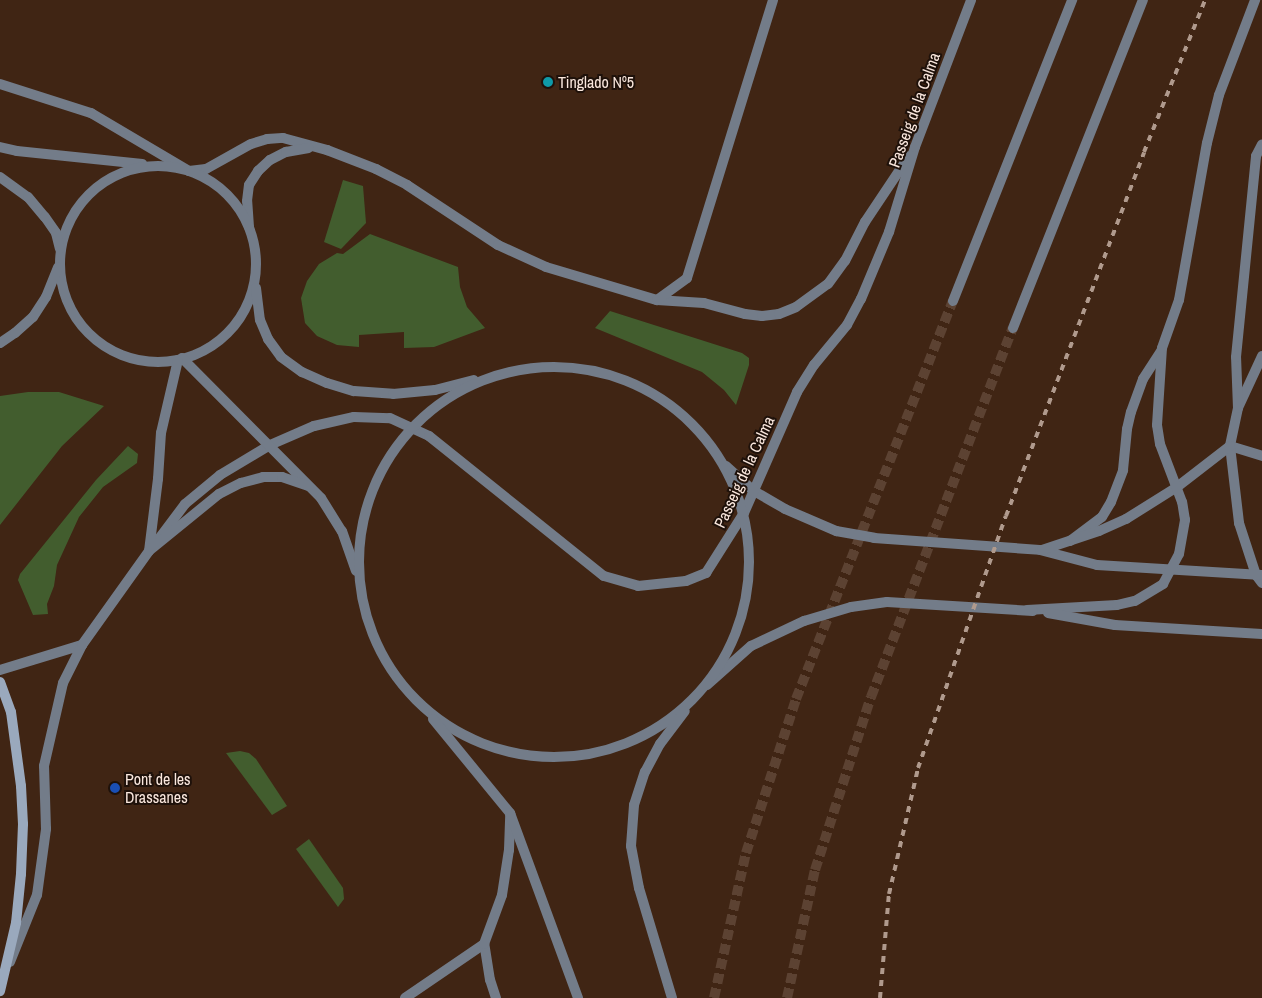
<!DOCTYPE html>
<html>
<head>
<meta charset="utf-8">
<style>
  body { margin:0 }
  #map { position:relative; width:1262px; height:998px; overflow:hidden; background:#402514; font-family:"Archivo Narrow",sans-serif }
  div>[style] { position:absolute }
  .green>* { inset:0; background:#425d2e }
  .minor-tunnel>* { height:10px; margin-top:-5px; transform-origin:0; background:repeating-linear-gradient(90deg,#5c4232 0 10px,transparent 0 15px) }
  .service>* { height:10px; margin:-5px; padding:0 5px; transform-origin:5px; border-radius:5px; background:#737c89 }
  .minor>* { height:10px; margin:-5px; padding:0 5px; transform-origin:5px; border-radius:5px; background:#737c89 }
  .minor>.ring { margin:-5px; padding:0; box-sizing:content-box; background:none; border:10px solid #737c89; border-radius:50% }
  .secondary>* { height:10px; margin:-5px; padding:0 5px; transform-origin:5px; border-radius:5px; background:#9aa9bd }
  .rail>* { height:4px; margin-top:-2px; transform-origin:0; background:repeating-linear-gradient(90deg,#b09a8d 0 6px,transparent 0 12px) }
  .dots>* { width:14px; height:14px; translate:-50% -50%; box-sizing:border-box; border:2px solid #1e110a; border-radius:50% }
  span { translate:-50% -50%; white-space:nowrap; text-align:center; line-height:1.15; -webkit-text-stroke:4px #1e110a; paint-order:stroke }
  .poi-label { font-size:16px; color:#fae7dd }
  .left { translate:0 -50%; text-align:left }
  .street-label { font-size:16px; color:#fae7dd }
</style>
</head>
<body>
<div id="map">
  <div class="green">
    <i style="clip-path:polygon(343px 180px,363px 186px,366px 223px,341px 249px,324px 242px)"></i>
    <i style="clip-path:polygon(370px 234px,458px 267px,460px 287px,467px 307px,485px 328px,434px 347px,404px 348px,404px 332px,359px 335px,359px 347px,337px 345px,317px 336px,305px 323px,301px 298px,307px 281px,319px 264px,337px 253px,343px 254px)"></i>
    <i style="clip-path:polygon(610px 311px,742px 353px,749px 358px,749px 365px,736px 405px,724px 390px,702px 372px,595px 328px)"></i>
    <i style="clip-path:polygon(28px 392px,59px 392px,104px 406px,62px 446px,0 525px,0 396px)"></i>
    <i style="clip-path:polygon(128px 446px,138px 454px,137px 463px,103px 487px,79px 517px,57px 565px,54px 586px,47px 604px,48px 614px,33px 615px,18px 580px,20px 574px,96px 480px)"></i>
    <i style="clip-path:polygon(240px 751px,249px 753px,256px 759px,287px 806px,272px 815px,226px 753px)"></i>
    <i style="clip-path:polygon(309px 839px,343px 888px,344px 899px,338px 907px,296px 849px)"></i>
  </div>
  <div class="minor-tunnel">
    <i style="left:714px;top:998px;width:148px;rotate:-77.6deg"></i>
    <i style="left:746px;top:853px;width:162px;rotate:-72deg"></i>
    <i style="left:796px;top:699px;width:428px;rotate:-68.5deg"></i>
    <i style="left:787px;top:998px;width:131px;rotate:-77.7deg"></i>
    <i style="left:815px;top:870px;width:182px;rotate:-72.1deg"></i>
    <i style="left:871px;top:697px;width:395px;rotate:-69deg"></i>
  </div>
  <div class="service">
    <i style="left:0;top:84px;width:96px;rotate:17.7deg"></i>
    <i style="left:91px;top:113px;width:114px;rotate:30.6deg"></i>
    <i style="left:189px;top:171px;width:17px;rotate:-7deg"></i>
    <i style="left:206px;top:169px;width:51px;rotate:-29.1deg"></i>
    <i style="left:251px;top:144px;width:17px;rotate:-17deg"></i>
    <i style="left:267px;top:139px;width:16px;rotate:-4deg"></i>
    <i style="left:283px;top:138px;width:46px;rotate:15.3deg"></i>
    <i style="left:327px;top:150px;width:53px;rotate:21.2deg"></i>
    <i style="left:376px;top:169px;width:35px;rotate:27deg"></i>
    <i style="left:407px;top:185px;width:109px;rotate:33.4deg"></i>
    <i style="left:498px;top:245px;width:53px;rotate:24.6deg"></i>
    <i style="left:546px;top:267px;width:116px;rotate:16.6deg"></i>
    <i style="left:657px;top:300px;width:47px;rotate:3.7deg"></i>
    <i style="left:704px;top:303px;width:42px;rotate:15deg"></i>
    <i style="left:745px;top:314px;width:17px;rotate:7deg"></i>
    <i style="left:762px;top:316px;width:17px;rotate:-7deg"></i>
    <i style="left:779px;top:314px;width:18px;rotate:-22deg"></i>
    <i style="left:796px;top:307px;width:39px;rotate:-36deg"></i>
    <i style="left:828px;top:284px;width:29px;rotate:-54deg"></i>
    <i style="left:845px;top:261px;width:44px;rotate:-62.9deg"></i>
    <i style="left:865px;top:222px;width:79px;rotate:-56.3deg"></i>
    <i style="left:249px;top:227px;width:26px;rotate:-94deg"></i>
    <i style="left:247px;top:201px;width:16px;rotate:-83deg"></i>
    <i style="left:249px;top:185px;width:17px;rotate:-57deg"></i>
    <i style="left:258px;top:171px;width:16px;rotate:-43deg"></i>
    <i style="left:270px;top:160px;width:18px;rotate:-27deg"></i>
    <i style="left:286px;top:152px;width:23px;rotate:-10deg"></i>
    <i style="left:657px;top:300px;width:37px;rotate:-36deg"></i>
    <i style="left:687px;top:278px;width:291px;rotate:-72.8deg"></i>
    <i style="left:1262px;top:356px;width:57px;rotate:114.8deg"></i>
    <i style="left:1238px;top:408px;width:39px;rotate:102deg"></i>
    <i style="left:1230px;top:446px;width:34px;rotate:17deg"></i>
    <i style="left:1238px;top:408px;width:51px;rotate:-92.2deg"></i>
    <i style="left:1236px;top:357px;width:202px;rotate:-84.3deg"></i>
    <i style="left:1256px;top:156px;width:13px;rotate:-63deg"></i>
    <i style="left:1230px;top:446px;width:78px;rotate:83.3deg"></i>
    <i style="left:1239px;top:523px;width:55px;rotate:71.9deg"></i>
    <i style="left:1256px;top:575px;width:10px;rotate:53deg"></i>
    <i style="left:726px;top:466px;width:38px;rotate:42deg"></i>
    <i style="left:754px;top:491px;width:36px;rotate:30deg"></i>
    <i style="left:785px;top:509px;width:56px;rotate:23.3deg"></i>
    <i style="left:836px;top:531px;width:39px;rotate:10deg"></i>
    <i style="left:874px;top:538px;width:166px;rotate:4.1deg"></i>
    <i style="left:1040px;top:550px;width:59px;rotate:14.7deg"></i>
    <i style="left:1097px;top:565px;width:165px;rotate:3.5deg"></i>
    <i style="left:1070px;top:541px;width:40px;rotate:-37deg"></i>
    <i style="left:1102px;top:517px;width:17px;rotate:-59deg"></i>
    <i style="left:1111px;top:502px;width:34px;rotate:-69deg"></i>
    <i style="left:1123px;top:470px;width:41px;rotate:-84.4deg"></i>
    <i style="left:1127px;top:429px;width:17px;rotate:-77deg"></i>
    <i style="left:1131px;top:412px;width:35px;rotate:-70deg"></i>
    <i style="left:1143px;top:379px;width:33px;rotate:-57deg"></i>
    <i style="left:155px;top:544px;width:50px;rotate:-53.1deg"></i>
    <i style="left:185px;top:504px;width:45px;rotate:-39.6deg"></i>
    <i style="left:220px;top:475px;width:58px;rotate:-31deg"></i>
    <i style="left:270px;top:445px;width:48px;rotate:-23.4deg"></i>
    <i style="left:314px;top:426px;width:41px;rotate:-12.7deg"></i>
    <i style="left:354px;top:417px;width:36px;rotate:2deg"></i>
    <i style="left:390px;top:418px;width:43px;rotate:24.8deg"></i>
    <i style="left:429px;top:436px;width:224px;rotate:38.7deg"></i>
    <i style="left:604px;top:576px;width:35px;rotate:16deg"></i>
    <i style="left:638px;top:586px;width:48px;rotate:-5.9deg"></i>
    <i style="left:686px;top:581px;width:22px;rotate:-22deg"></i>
    <i style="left:706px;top:573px;width:71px;rotate:-57.7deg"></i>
    <i style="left:744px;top:513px;width:132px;rotate:-66.3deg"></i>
    <i style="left:797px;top:392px;width:32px;rotate:-58deg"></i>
    <i style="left:814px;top:365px;width:52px;rotate:-50.5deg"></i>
    <i style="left:847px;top:325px;width:30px;rotate:-62deg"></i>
    <i style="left:861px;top:299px;width:73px;rotate:-67.3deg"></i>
    <i style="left:889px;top:232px;width:89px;rotate:-73deg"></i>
    <i style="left:915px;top:147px;width:157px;rotate:-69.1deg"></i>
    <i style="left:1042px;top:550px;width:60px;rotate:-18.4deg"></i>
    <i style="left:1099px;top:531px;width:30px;rotate:-24deg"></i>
    <i style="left:1126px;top:519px;width:60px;rotate:-32.1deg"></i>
    <i style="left:1177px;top:487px;width:67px;rotate:-37.7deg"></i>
    <i style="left:1027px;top:610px;width:90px;rotate:-3.2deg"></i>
    <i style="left:1117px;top:605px;width:18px;rotate:-13deg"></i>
    <i style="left:1135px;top:601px;width:33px;rotate:-31deg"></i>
    <i style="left:1163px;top:584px;width:34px;rotate:-62deg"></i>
    <i style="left:1179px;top:554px;width:35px;rotate:-80deg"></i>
    <i style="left:1185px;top:520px;width:18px;rotate:-99deg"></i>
    <i style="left:1182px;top:502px;width:62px;rotate:-110.8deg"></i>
    <i style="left:1160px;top:444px;width:19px;rotate:-99deg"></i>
    <i style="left:1157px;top:425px;width:77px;rotate:-86.3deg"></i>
    <i style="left:1162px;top:348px;width:51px;rotate:-70.5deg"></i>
    <i style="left:1179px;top:300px;width:159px;rotate:-79.9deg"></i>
    <i style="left:1207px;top:143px;width:49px;rotate:-76deg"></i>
    <i style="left:1219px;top:95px;width:102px;rotate:-69.2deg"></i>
    <i style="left:1048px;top:613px;width:68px;rotate:10.2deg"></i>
    <i style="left:1115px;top:625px;width:147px;rotate:3.5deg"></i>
    <i style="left:707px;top:685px;width:59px;rotate:-41.6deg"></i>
    <i style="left:751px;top:646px;width:59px;rotate:-25.3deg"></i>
    <i style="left:804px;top:621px;width:49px;rotate:-16.6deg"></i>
    <i style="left:851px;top:607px;width:36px;rotate:-8deg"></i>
    <i style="left:887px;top:602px;width:146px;rotate:3.5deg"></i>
    <i style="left:405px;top:998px;width:96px;rotate:-34.4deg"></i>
    <i style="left:496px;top:998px;width:19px;rotate:-108deg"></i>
    <i style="left:490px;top:980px;width:36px;rotate:-99deg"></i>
    <i style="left:484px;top:944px;width:52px;rotate:-69.8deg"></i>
    <i style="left:502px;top:895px;width:46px;rotate:-81.2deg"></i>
    <i style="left:509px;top:850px;width:36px;rotate:-88deg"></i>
  </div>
  <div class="minor">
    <i style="left:0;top:147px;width:17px;rotate:13deg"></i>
    <i style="left:17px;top:151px;width:126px;rotate:5.9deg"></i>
    <i class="ring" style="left:60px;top:166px;width:186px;height:186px"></i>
    <i style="left:0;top:177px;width:34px;rotate:36deg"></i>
    <i style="left:28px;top:197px;width:26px;rotate:50deg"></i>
    <i style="left:45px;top:217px;width:19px;rotate:55deg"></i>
    <i style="left:56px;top:233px;width:16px;rotate:76deg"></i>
    <i style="left:256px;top:288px;width:32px;rotate:83deg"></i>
    <i style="left:260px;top:320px;width:21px;rotate:67deg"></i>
    <i style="left:268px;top:339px;width:22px;rotate:54deg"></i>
    <i style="left:281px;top:357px;width:26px;rotate:36deg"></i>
    <i style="left:302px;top:372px;width:27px;rotate:24deg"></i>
    <i style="left:327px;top:383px;width:28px;rotate:17deg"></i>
    <i style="left:354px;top:391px;width:39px;rotate:4deg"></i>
    <i style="left:393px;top:394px;width:42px;rotate:-5.4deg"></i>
    <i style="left:435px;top:390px;width:40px;rotate:-14.4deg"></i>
    <i style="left:953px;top:301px;width:324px;rotate:-68.4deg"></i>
    <i style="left:1013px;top:328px;width:353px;rotate:-68.4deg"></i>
    <i style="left:0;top:343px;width:18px;rotate:-34deg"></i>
    <i style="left:15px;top:333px;width:24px;rotate:-42deg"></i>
    <i style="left:33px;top:317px;width:24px;rotate:-57deg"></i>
    <i style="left:46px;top:297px;width:32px;rotate:-68deg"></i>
    <i style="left:182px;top:358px;width:197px;rotate:45.2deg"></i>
    <i style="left:321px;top:498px;width:39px;rotate:58deg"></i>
    <i style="left:342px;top:531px;width:42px;rotate:70.7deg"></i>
    <i class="ring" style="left:359px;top:367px;width:380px;height:380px"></i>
    <i style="left:149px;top:551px;width:73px;rotate:-82.9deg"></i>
    <i style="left:158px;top:479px;width:46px;rotate:-86.3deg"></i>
    <i style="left:161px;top:433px;width:75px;rotate:-76.9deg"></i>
    <i style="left:0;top:670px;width:86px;rotate:-17deg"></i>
    <i style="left:433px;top:719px;width:122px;rotate:50.7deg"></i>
    <i style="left:510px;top:813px;width:197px;rotate:69.8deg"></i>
    <i style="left:10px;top:962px;width:72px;rotate:-68.1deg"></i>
    <i style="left:37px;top:895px;width:67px;rotate:-82.2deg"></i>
    <i style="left:46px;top:829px;width:63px;rotate:-91.8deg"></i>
    <i style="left:44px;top:766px;width:85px;rotate:-77.1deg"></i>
    <i style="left:63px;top:683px;width:42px;rotate:-63.4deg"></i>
    <i style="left:82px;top:645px;width:115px;rotate:-54.5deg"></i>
    <i style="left:149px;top:551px;width:90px;rotate:-39.2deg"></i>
    <i style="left:219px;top:494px;width:25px;rotate:-27deg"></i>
    <i style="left:241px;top:483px;width:23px;rotate:-15deg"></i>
    <i style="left:263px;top:477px;width:19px"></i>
    <i style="left:282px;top:477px;width:28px;rotate:19deg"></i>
    <i style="left:672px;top:998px;width:115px;rotate:-106.7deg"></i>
    <i style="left:639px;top:888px;width:43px;rotate:-100.8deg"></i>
    <i style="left:631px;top:846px;width:41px;rotate:-85.8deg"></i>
    <i style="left:634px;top:805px;width:35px;rotate:-72deg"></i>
    <i style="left:645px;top:772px;width:32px;rotate:-62deg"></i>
    <i style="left:660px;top:744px;width:41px;rotate:-52.9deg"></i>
  </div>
  <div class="secondary">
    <i style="left:0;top:682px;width:32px;rotate:70deg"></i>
    <i style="left:11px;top:712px;width:75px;rotate:82.3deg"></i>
    <i style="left:21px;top:786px;width:38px;rotate:87deg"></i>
    <i style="left:23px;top:824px;width:50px;rotate:92.3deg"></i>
    <i style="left:21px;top:874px;width:49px;rotate:95.8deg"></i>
    <i style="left:16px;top:923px;width:70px;rotate:103.2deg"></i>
  </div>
  <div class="rail">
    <i style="left:880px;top:998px;width:104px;rotate:-85.1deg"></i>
    <i style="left:889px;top:894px;width:129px;rotate:-77deg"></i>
    <i style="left:918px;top:768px;width:267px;rotate:-70.8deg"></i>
    <i style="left:1006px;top:516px;width:389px;rotate:-69.2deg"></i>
    <i style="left:1144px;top:152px;width:164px;rotate:-68.1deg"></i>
  </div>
  <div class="dots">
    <i style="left:548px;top:82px;background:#0f9aa8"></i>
    <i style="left:115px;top:788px;background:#1a4fb4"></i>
  </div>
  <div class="poi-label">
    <span class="left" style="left:558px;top:82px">Tinglado Nº5</span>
    <span class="left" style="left:125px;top:788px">Pont de les<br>Drassanes</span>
  </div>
  <div class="street-label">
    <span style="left:914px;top:110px;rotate:-70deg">Passeig de la Calma</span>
    <span style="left:744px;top:472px;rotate:-65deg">Passeig de la Calma</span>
  </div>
</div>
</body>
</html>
